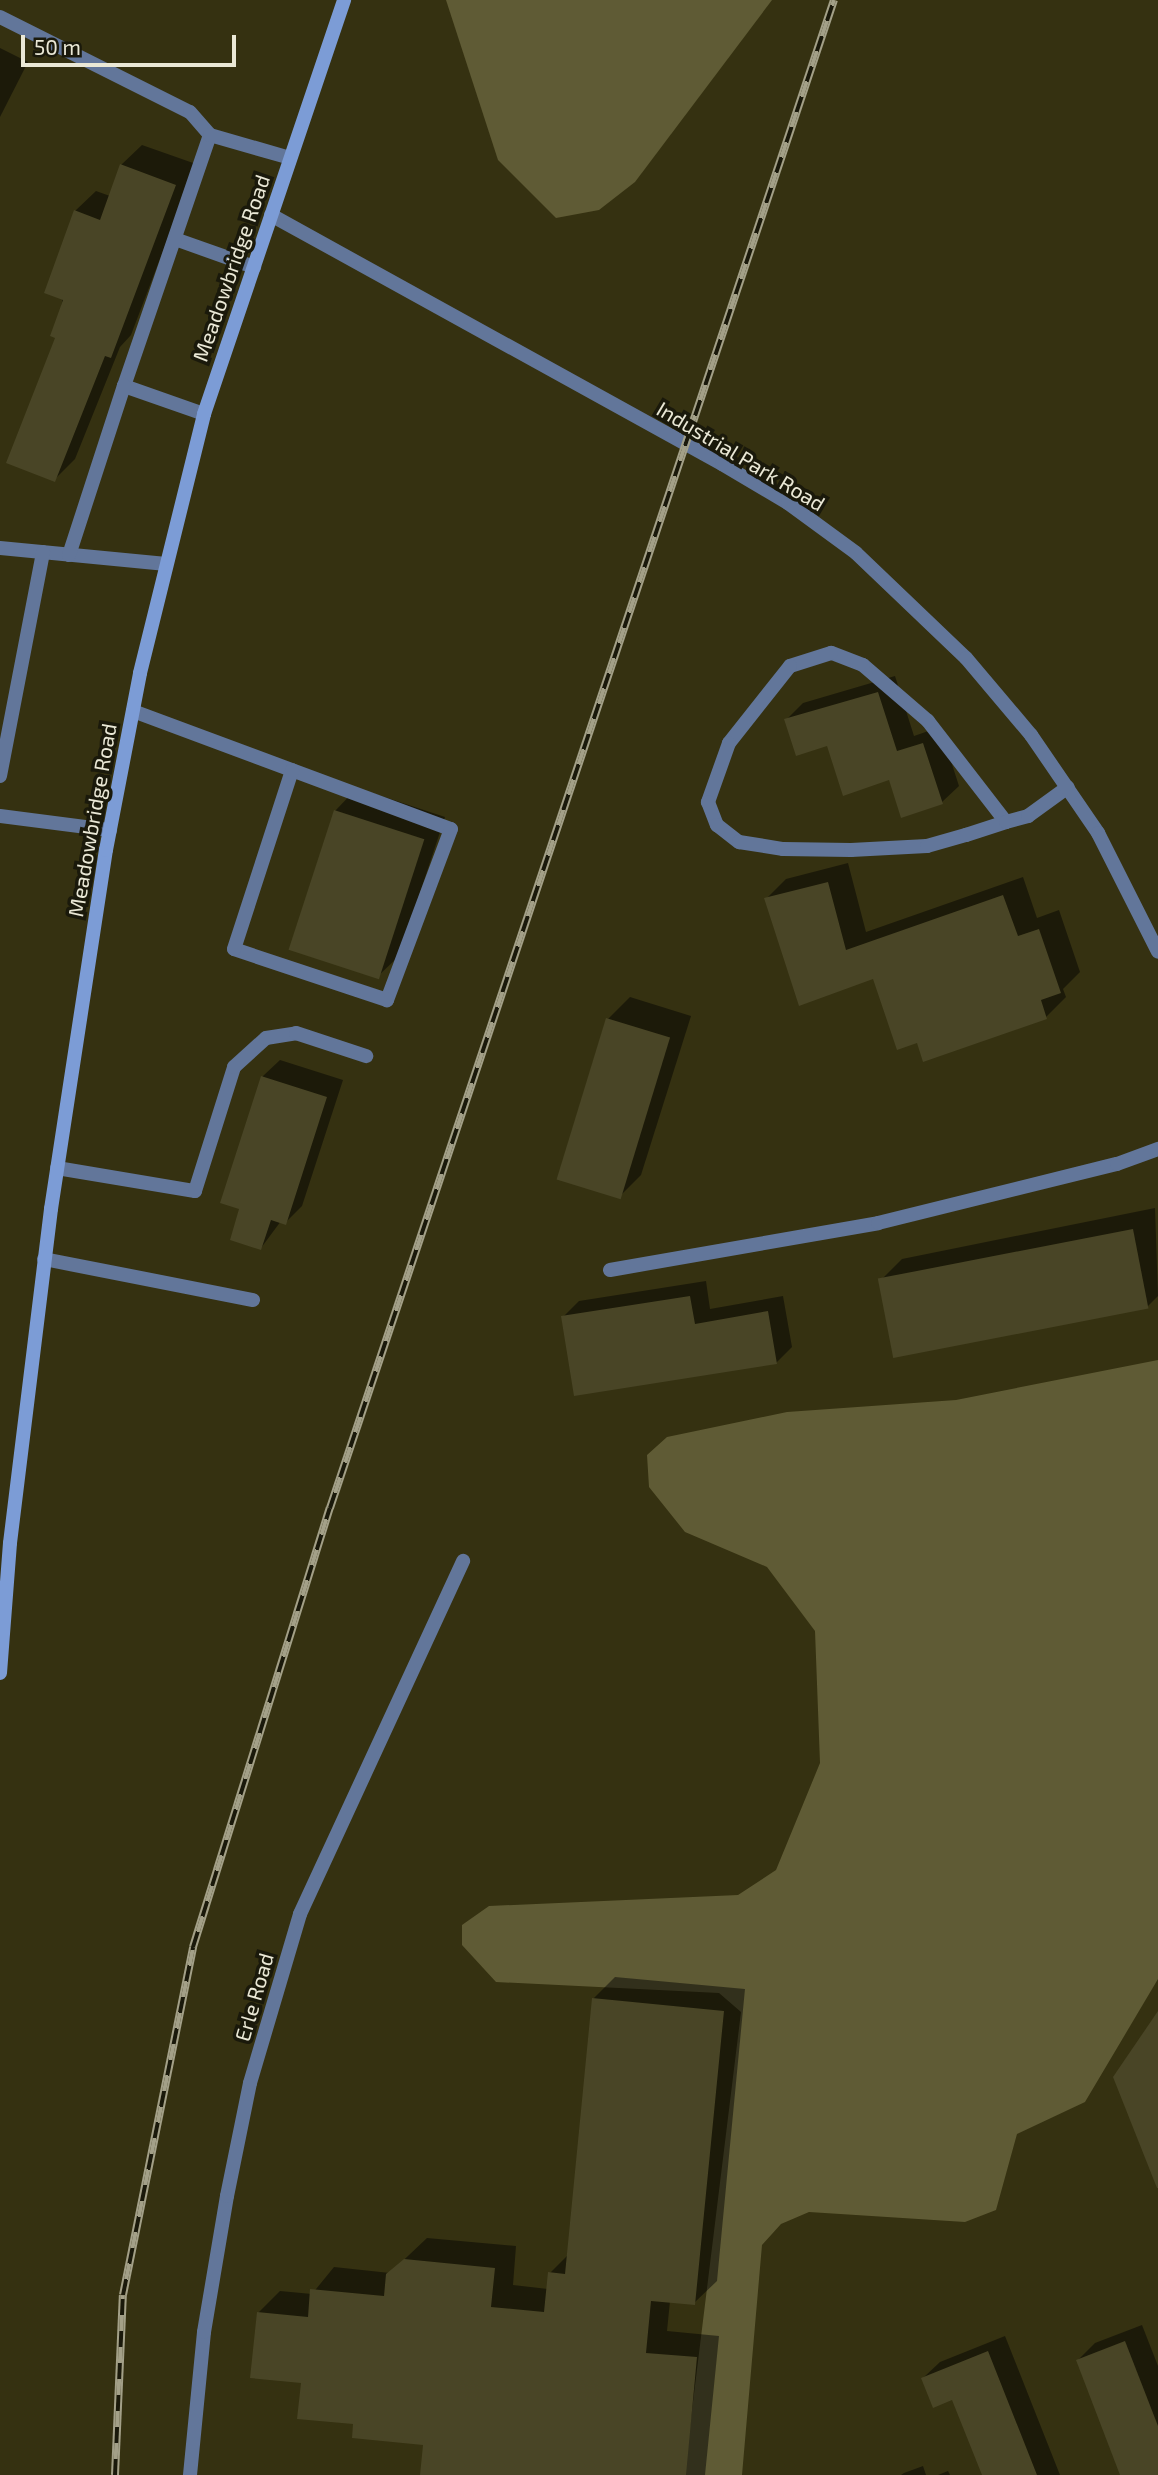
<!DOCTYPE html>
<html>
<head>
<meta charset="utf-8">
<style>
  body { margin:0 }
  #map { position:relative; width:1158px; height:2475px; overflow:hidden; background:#353111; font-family:"Exo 2",sans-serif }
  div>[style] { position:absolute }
  .green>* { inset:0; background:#5f5b35 }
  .shadow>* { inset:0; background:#0007 }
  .building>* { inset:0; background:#494526; transform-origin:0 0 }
  .lane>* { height:14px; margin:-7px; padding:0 7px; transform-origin:7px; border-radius:7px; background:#62769a }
  .street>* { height:14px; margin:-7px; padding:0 7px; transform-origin:7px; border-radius:7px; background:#62769a }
  .secondary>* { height:14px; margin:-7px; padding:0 7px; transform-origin:7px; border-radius:7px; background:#7c9cd6 }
  .rail>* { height:8px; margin-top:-4px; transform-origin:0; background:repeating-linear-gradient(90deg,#1a190b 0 16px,#a3a088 0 32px); box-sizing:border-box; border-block:2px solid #a3a088 }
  span { translate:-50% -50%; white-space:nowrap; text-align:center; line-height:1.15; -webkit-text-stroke:7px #1a190b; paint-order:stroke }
  .street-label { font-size:21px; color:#eae8d6 }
  .scale { position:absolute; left:21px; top:35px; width:215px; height:32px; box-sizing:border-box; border:4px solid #eae8d6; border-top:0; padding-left:9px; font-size:21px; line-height:24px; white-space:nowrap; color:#eae8d6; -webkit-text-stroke:5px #1a190b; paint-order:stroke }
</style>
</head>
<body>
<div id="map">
  <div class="green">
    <i style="clip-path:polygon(446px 0,772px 0,635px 182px,599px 210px,556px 218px,498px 160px)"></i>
    <i style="clip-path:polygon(1158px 1360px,1158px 1979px,1085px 2102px,1017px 2134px,996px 2210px,965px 2222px,809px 2212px,781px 2224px,762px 2245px,742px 2475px,684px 2475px,741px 2012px,719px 1993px,496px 1982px,462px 1945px,462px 1925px,489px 1906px,738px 1895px,776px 1870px,820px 1763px,815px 1631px,767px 1567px,685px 1532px,649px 1487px,647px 1455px,667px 1437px,787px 1412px,956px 1400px)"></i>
  </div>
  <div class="shadow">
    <i style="clip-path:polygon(0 48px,28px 62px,0 117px)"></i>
    <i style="clip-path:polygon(142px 145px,196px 164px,131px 335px,120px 347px,75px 459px,54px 480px,57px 337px,75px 211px,96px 191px,110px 196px,121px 165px)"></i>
    <i style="clip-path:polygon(895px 676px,914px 736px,940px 727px,959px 786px,942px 802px,786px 720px,803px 703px)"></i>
    <i style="clip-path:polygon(357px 788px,445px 817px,399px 956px,376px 978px,335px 811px)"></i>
    <i style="clip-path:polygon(848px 863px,866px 932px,1023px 877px,1037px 918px,1059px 910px,1080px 972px,1063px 989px,1066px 997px,1046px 1017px,918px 1041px,874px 977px,766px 899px,786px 879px)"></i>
    <i style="clip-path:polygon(630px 997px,691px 1016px,641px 1175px,619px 1197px,608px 1019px)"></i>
    <i style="clip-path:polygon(280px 1060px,343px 1080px,302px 1206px,285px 1223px,281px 1221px,261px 1248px,242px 1208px,222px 1202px,263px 1076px)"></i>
    <i style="clip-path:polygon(1155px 1208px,1158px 1296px,1148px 1306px,880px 1281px,902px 1259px)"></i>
    <i style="clip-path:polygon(706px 1281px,710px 1309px,783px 1296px,792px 1347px,776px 1363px,563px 1317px,579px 1301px)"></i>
    <i style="clip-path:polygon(615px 1977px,745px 1989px,717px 2281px,694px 2303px,670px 2301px,667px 2331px,719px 2336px,705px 2475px,421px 2475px,425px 2443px,355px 2422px,303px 2382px,258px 2313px,280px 2291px,312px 2294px,334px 2267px,390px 2273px,427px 2238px,516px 2246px,513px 2285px,548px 2289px,550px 2273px,569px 2254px,593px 1999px)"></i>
    <i style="clip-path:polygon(1142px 2325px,1158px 2366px,1158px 2475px,1122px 2475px,1078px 2360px,1095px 2343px)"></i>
    <i style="clip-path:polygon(1005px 2336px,1060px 2475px,984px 2475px,953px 2398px,923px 2378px,940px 2362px)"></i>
    <i style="clip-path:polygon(923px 2466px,926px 2475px,901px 2475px,904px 2473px)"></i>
    <i style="clip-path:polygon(948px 2471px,950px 2475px,938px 2475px)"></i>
  </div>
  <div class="building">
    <i style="clip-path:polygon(120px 164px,176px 185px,111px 358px,105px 356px,55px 482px,6px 463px,55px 338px,50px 336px,63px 300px,44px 293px,74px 210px,100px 220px)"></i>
    <i style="clip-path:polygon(878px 692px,897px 751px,923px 743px,943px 804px,901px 818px,889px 780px,843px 796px,827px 746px,796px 756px,784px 719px)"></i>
    <i style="left:334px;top:810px;width:95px;height:147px;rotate:18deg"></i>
    <i style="clip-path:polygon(828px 882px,846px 950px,1003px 895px,1018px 936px,1039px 929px,1061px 993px,1041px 1000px,1047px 1019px,923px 1062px,917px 1043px,897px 1050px,873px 979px,799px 1006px,764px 898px)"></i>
    <i style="left:606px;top:1018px;width:67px;height:169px;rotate:17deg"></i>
    <i style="clip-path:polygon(261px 1076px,327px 1097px,286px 1225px,271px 1220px,261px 1250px,230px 1240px,239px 1209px,220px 1203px)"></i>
    <i style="left:1133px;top:1229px;width:81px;height:260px;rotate:79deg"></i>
    <i style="clip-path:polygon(690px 1296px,695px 1324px,768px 1311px,777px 1364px,574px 1396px,561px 1316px)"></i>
    <i style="clip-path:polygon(592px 1998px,724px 2011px,695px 2305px,651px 2301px,646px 2353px,697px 2357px,686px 2475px,420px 2475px,423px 2445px,352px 2438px,353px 2424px,297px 2419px,301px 2383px,250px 2378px,257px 2312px,308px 2317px,310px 2289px,384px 2296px,386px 2274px,404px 2259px,495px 2268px,491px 2307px,544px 2312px,548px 2272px,565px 2274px)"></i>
    <i style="clip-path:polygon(1158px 2011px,1158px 2188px,1157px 2188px,1113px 2077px)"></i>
    <i style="clip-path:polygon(1125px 2341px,1158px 2426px,1158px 2475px,1120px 2475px,1076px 2360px)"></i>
    <i style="clip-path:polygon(988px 2351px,1037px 2475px,982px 2475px,952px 2400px,933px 2408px,921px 2378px)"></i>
  </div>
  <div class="lane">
    <i style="left:0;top:17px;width:212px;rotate:26.6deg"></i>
    <i style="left:190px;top:112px;width:30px;rotate:49deg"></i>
    <i style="left:175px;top:239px;width:84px;rotate:19.5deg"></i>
    <i style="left:204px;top:414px;width:85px;rotate:-160.7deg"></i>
    <i style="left:124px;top:386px;width:265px;rotate:-71.1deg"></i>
    <i style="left:210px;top:135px;width:83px;rotate:16deg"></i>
    <i style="left:0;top:548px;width:167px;rotate:5.5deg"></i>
    <i style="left:69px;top:555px;width:178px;rotate:-72deg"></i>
    <i style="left:133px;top:711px;width:339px;rotate:20.4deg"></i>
    <i style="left:451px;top:829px;width:183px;rotate:110.5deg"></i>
    <i style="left:387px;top:1000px;width:161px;rotate:-161.6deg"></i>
    <i style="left:234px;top:949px;width:188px;rotate:-72deg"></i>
    <i style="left:0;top:776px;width:228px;rotate:-79.1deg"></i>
    <i style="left:0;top:816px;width:111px;rotate:7.3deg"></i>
    <i style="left:1006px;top:822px;width:128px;rotate:-127.7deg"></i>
    <i style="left:928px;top:721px;width:86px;rotate:-139.3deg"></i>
    <i style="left:863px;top:665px;width:34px;rotate:-159deg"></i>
    <i style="left:831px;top:653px;width:43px;rotate:162.4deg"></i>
    <i style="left:790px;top:666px;width:98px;rotate:128.4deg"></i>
    <i style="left:729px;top:743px;width:63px;rotate:109.6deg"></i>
    <i style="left:708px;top:802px;width:25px;rotate:69deg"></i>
    <i style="left:717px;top:825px;width:28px;rotate:38deg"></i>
    <i style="left:739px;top:842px;width:45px;rotate:9deg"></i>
    <i style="left:783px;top:849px;width:68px;rotate:0.8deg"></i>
    <i style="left:851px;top:850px;width:76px;rotate:-3deg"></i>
    <i style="left:927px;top:846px;width:41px;rotate:-15.8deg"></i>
    <i style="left:966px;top:835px;width:42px;rotate:-18deg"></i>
    <i style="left:1006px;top:822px;width:23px;rotate:-15deg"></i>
    <i style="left:1028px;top:816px;width:49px;rotate:-35.9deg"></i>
    <i style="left:57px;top:1168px;width:140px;rotate:9.5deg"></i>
    <i style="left:195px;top:1191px;width:130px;rotate:-72.5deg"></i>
    <i style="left:234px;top:1067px;width:43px;rotate:-42.2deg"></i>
    <i style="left:266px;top:1038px;width:30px;rotate:-9deg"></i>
    <i style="left:296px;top:1033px;width:74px;rotate:18.2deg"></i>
    <i style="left:44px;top:1259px;width:213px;rotate:11.1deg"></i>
    <i style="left:610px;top:1270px;width:272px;rotate:-9.9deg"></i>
    <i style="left:878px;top:1223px;width:246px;rotate:-13.9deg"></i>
    <i style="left:1117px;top:1164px;width:44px;rotate:-20.1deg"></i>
  </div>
  <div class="street">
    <i style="left:271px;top:215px;width:515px;rotate:28.9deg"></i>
    <i style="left:722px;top:464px;width:77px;rotate:30.6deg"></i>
    <i style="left:788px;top:503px;width:84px;rotate:36.3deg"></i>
    <i style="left:856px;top:553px;width:152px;rotate:43.7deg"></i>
    <i style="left:966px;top:658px;width:101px;rotate:49.8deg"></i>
    <i style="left:1031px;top:735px;width:119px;rotate:55.6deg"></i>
    <i style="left:1098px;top:833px;width:133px;rotate:63.2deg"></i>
    <i style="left:190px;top:2475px;width:144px;rotate:-84.4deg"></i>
    <i style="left:204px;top:2332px;width:138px;rotate:-80.4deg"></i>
    <i style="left:227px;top:2196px;width:115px;rotate:-78.5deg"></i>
    <i style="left:250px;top:2083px;width:176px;rotate:-73.5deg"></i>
    <i style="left:300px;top:1914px;width:389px;rotate:-65.2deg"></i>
  </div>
  <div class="secondary">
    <i style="left:0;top:1673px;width:130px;rotate:-85.6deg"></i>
    <i style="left:10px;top:1543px;width:337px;rotate:-83deg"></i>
    <i style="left:51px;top:1209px;width:363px;rotate:-81.3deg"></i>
    <i style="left:106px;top:850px;width:180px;rotate:-79.1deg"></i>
    <i style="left:140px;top:673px;width:267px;rotate:-76.1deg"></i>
    <i style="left:204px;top:414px;width:437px;rotate:-71.3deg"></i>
  </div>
  <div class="rail">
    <i style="left:115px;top:2475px;width:180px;rotate:-87.5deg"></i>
    <i style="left:123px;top:2295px;width:355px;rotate:-78.6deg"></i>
    <i style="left:193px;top:1947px;width:460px;rotate:-72.7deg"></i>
    <i style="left:330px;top:1508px;width:1590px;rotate:-71.52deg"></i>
  </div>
  <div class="street-label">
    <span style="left:231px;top:268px;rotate:-71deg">Meadowbridge Road</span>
    <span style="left:741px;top:456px;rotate:31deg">Industrial Park Road</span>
    <span style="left:92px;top:820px;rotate:-80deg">Meadowbridge Road</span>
    <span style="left:254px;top:1997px;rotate:-74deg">Erle Road</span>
  </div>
  <div class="scale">50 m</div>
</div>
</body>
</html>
